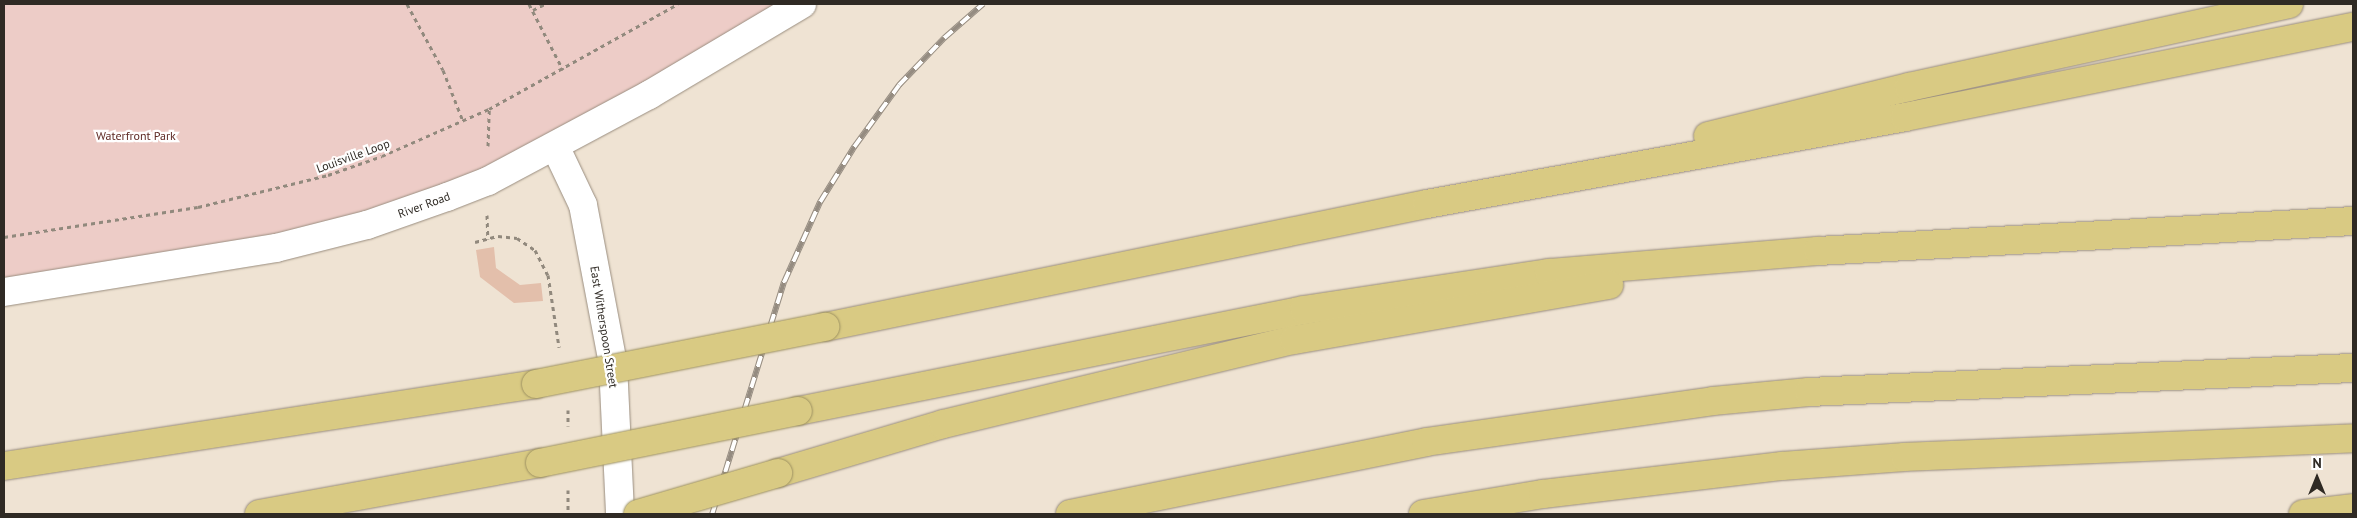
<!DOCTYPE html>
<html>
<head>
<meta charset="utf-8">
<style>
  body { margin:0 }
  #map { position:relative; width:2357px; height:518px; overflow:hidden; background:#efe3d3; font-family:"PT Sans",sans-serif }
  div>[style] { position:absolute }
  .green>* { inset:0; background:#edccc7 }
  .building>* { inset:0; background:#e3bfab }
  .path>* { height:3px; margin-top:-1.5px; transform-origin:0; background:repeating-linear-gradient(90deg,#91897d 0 4px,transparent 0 8px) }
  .roads { filter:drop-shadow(0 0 1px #998d7f) drop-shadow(0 0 1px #998d7f) }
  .minor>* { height:28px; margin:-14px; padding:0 14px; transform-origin:14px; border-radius:14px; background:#fff }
  .highway>* { height:28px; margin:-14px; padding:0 14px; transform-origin:14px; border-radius:14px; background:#d9ca83 }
  .rail>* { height:5.5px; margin-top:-2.75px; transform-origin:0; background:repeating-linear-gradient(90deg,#fff 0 11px,#958c81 0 22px); box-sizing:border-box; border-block:1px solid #958c81 }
  .bridges { filter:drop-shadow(0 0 1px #9e9262) drop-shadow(0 0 1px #9e9262) }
  .highway-bridge>* { height:28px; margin:-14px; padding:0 14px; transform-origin:14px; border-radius:14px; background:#d9ca83 }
  span { translate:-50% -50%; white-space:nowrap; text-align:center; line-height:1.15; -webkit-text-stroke:4.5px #fff; paint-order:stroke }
  .park-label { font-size:12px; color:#5f2a25 }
  .street-label { font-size:12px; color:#2f2a24 }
  .frame { position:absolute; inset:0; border:5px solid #2f2a24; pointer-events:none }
  .north { position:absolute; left:2292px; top:453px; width:50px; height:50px; -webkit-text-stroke:4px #fff; paint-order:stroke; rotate:0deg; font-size:14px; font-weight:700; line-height:20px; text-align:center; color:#2f2a24 }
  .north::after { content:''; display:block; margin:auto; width:18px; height:22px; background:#2f2a24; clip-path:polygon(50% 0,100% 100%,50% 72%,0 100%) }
</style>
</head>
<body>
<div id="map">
  <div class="green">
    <i style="clip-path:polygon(4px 4px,799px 4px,555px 146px,276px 248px,4px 289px)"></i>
  </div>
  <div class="building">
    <i style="clip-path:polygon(494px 247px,496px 268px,520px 285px,541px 283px,543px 301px,514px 303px,480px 277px,476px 250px)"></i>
  </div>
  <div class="path">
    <i style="left:407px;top:4px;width:75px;rotate:61.4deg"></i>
    <i style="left:443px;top:70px;width:55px;rotate:68.6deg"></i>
    <i style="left:529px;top:4px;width:74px;rotate:62.7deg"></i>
    <i style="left:533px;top:10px;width:13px;rotate:-27deg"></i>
    <i style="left:488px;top:146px;width:37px;rotate:-88deg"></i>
    <i style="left:487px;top:215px;width:24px;rotate:88deg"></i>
    <i style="left:4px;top:237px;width:196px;rotate:-8.8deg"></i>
    <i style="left:198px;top:207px;width:134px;rotate:-13.8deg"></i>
    <i style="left:328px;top:175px;width:57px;rotate:-19.4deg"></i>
    <i style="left:382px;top:156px;width:117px;rotate:-23.7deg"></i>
    <i style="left:489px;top:109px;width:216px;rotate:-29.1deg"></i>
    <i style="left:475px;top:242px;width:24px;rotate:-15deg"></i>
    <i style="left:498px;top:236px;width:19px;rotate:6deg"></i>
    <i style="left:517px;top:238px;width:22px;rotate:34deg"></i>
    <i style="left:535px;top:250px;width:28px;rotate:63deg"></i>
    <i style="left:548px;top:275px;width:73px;rotate:81.3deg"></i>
    <i style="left:568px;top:410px;width:16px;rotate:90deg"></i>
    <i style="left:568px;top:490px;width:24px;rotate:90deg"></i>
  </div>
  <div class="roads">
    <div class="minor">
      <i style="left:555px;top:146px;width:65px;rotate:64.6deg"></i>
      <i style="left:583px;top:205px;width:162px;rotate:79.3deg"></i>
      <i style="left:613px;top:364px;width:150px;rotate:87.3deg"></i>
      <i style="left:4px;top:292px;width:276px;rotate:-9.2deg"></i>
      <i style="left:276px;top:248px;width:94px;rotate:-14.2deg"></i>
      <i style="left:367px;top:225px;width:85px;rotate:-19.3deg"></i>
      <i style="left:447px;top:197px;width:44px;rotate:-21.3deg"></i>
      <i style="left:488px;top:181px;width:183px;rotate:-28.1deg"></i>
      <i style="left:649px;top:95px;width:178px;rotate:-30.7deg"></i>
    </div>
    <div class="highway">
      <i style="left:1708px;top:136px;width:207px;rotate:-13.7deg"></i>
      <i style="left:1909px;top:87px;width:389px;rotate:-12.3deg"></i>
      <i style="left:825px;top:327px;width:614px;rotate:-11.55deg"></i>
      <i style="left:1427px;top:204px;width:486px;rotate:-10.3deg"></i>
      <i style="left:1905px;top:117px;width:457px;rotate:-11.4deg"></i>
      <i style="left:798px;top:411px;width:516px;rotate:-11.29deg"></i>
      <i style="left:1304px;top:310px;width:248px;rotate:-8.6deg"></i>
      <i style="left:1549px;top:273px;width:270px;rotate:-4.7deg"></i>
      <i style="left:1818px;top:251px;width:536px;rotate:-3.21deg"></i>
      <i style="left:4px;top:466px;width:538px;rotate:-8.76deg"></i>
      <i style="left:778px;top:473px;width:172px;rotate:-16.5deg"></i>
      <i style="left:943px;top:424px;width:361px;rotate:-13.5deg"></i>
      <i style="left:1294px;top:340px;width:320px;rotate:-9.9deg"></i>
      <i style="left:259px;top:514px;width:286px;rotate:-10.3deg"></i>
      <i style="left:1070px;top:514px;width:363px;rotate:-11.4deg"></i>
      <i style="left:1426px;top:442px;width:290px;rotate:-8.1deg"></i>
      <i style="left:1713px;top:401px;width:96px;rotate:-5.4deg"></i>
      <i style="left:1809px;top:392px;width:545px;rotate:-2.53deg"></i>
      <i style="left:1423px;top:514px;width:122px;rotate:-9.5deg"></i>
      <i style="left:1543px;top:494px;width:241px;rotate:-6.7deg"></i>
      <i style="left:1782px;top:466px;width:123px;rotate:-4.2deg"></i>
      <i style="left:1905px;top:457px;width:448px;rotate:-2.4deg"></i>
      <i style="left:2303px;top:514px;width:50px;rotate:-6.8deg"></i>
    </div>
  </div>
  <div class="rail">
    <i style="left:712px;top:514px;width:243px;rotate:-72.8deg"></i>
    <i style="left:784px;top:282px;width:88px;rotate:-65.8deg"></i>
    <i style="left:820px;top:202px;width:65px;rotate:-58.3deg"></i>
    <i style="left:854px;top:147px;width:77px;rotate:-54deg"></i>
    <i style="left:899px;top:85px;width:65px;rotate:-46.2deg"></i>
    <i style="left:944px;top:38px;width:52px;rotate:-41.1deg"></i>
  </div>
  <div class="bridges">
    <div class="highway-bridge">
      <i style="left:536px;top:384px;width:295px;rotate:-11.2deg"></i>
      <i style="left:540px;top:463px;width:263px;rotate:-11.4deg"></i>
      <i style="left:638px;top:514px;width:146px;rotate:-16.3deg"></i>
    </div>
  </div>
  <div class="park-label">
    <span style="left:136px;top:136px">Waterfront Park</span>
  </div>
  <div class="street-label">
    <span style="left:353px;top:156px;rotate:-20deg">Louisville Loop</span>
    <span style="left:424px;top:205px;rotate:-20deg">River Road</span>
    <span style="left:604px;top:327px;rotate:81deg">East Witherspoon Street</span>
  </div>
  <div class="frame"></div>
  <div class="north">N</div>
</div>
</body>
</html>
